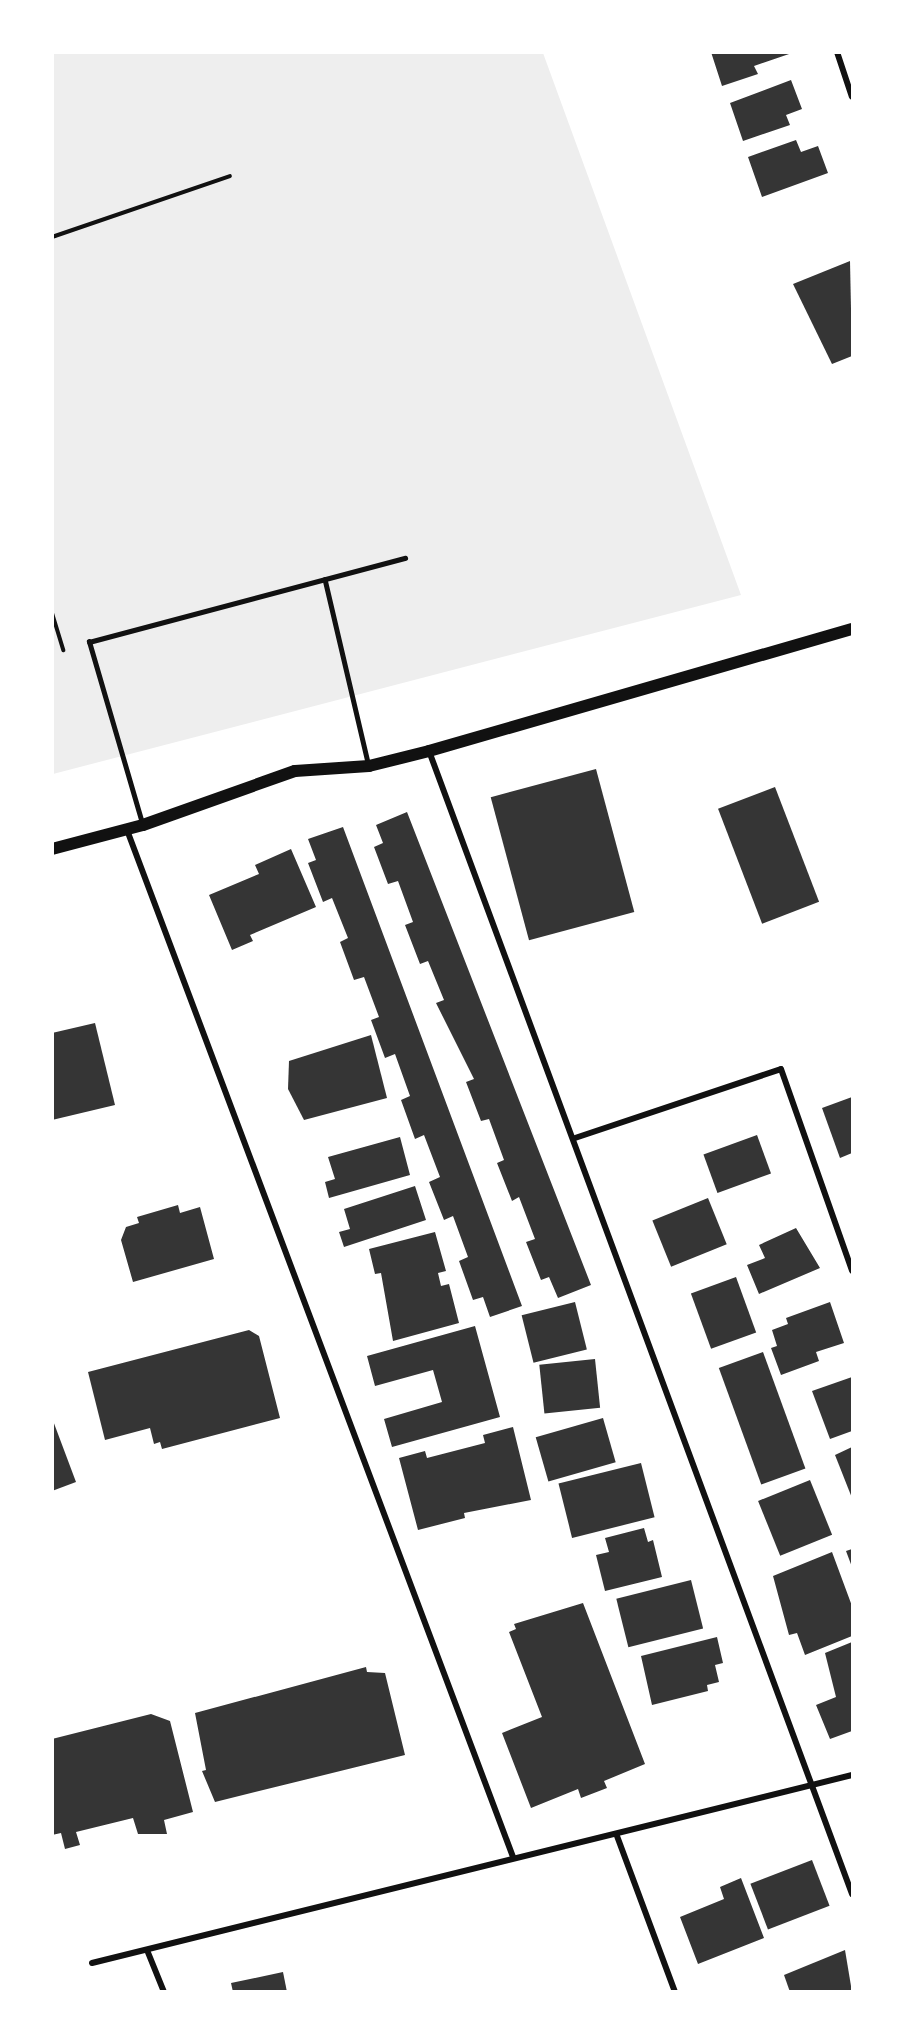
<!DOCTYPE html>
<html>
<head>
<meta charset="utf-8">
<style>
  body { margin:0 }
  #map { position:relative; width:905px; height:2044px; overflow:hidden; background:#fff; font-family:"Alegreya Sans",sans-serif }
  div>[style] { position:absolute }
  .green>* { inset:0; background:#eee }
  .building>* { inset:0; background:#353535; transform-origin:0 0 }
  .path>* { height:4px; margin:-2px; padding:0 2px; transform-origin:2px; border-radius:2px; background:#111 }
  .service>* { height:4.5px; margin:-2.25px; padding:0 2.25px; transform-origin:2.25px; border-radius:2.25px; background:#111 }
  .minor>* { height:6px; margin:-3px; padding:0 3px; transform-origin:3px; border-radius:3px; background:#111 }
  .secondary>* { height:12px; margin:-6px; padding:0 6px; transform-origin:6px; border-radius:6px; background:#111 }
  span { translate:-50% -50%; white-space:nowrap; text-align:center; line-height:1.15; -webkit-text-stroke:4.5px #fff; paint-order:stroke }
  .frame { position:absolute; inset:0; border:54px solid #fff; pointer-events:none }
</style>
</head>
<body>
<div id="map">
  <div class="green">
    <i style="clip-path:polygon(53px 53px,543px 53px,741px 595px,53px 774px)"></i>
  </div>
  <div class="building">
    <i style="clip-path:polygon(711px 52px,792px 52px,792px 53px,754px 66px,758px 74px,722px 86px)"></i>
    <i style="clip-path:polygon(791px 80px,802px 109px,786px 115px,790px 125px,743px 141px,730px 103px)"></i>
    <i style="clip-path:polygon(796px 140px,801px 152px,818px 146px,828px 173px,762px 197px,748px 157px)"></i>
    <i style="clip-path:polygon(850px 261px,852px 356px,832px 364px,793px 284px)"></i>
    <i style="left:596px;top:769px;width:148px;height:109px;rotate:75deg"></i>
    <i style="left:775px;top:787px;width:123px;height:61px;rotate:69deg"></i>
    <i style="clip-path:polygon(407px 812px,591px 1285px,558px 1298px,549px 1277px,541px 1280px,526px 1242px,535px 1239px,519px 1197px,512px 1201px,497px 1163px,504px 1160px,489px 1119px,481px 1121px,466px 1082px,474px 1079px,436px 1003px,444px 1000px,428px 961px,420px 964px,405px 925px,413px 922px,398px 881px,388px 884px,374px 847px,383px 843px,376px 825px)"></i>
    <i style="clip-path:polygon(343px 827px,522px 1306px,490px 1317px,483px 1297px,473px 1300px,459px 1261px,468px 1257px,453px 1216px,444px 1220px,429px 1182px,440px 1177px,424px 1135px,415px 1139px,401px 1100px,410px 1096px,395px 1054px,385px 1058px,371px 1020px,379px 1017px,364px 977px,354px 980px,340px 942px,348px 938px,332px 898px,323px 902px,308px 863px,316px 860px,308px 839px)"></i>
    <i style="clip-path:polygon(291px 849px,316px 907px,250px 935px,253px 941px,232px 950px,209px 895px,259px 874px,255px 865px)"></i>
    <i style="clip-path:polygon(95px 1023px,115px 1105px,52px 1120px,52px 1033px)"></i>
    <i style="clip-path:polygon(371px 1035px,387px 1098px,304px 1120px,288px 1089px,289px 1061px)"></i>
    <i style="clip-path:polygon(852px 1097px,852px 1153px,840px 1158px,822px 1108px)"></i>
    <i style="left:757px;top:1135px;width:41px;height:57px;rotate:70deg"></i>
    <i style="clip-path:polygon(400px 1137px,410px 1175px,329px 1198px,325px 1182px,335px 1179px,328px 1157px)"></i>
    <i style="clip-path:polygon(415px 1186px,426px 1220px,344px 1247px,339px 1232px,350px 1229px,344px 1209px)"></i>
    <i style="left:708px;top:1198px;width:50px;height:60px;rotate:68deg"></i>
    <i style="clip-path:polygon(178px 1205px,180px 1213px,200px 1207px,214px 1259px,133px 1282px,121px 1240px,126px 1227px,139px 1223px,137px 1217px)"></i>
    <i style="clip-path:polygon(796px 1228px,820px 1268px,759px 1294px,747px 1265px,765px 1258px,759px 1245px)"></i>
    <i style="clip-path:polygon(435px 1232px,446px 1271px,438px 1273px,441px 1286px,449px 1284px,459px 1323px,393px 1341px,381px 1273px,375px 1274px,369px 1249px)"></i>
    <i style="left:736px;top:1277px;width:59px;height:48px;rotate:70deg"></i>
    <i style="left:575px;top:1302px;width:49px;height:55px;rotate:76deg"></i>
    <i style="clip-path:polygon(830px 1302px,844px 1343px,816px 1352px,819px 1361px,781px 1375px,771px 1348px,777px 1346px,772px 1330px,788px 1324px,786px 1318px)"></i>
    <i style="clip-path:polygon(475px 1326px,500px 1417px,392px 1447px,384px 1419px,442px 1402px,433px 1370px,375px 1386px,367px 1356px)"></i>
    <i style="clip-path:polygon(249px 1330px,259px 1336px,280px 1418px,162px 1449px,160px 1442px,154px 1444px,150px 1428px,105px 1440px,88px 1372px)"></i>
    <i style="left:763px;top:1352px;width:124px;height:47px;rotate:70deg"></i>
    <i style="left:595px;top:1359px;width:49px;height:56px;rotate:84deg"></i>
    <i style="clip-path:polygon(852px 1377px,852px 1431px,830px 1439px,812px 1391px)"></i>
    <i style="clip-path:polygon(52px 1418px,76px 1482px,52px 1491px)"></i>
    <i style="left:603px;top:1418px;width:46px;height:70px;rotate:74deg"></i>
    <i style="clip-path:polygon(513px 1427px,531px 1500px,464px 1513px,465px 1518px,418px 1530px,399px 1458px,425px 1451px,427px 1458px,485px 1443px,483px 1435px)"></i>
    <i style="clip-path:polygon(852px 1447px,852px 1498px,835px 1455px)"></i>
    <i style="left:641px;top:1463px;width:56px;height:85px;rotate:76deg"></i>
    <i style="left:810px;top:1480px;width:59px;height:56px;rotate:68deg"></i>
    <i style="clip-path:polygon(644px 1528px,648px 1542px,653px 1540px,662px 1577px,605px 1591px,596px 1555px,609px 1552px,605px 1538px)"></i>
    <i style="clip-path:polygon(852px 1549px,852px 1567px,846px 1551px)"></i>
    <i style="clip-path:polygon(832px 1552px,852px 1606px,852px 1636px,805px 1655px,797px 1633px,789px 1635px,773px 1576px)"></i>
    <i style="left:691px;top:1580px;width:50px;height:77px;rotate:76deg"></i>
    <i style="clip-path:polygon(583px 1603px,645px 1764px,604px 1781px,607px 1788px,581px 1798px,578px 1789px,531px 1808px,502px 1733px,542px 1717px,509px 1632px,516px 1629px,514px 1624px)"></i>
    <i style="clip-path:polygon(717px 1637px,723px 1663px,715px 1665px,719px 1682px,707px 1685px,708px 1691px,652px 1705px,641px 1656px)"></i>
    <i style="clip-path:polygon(852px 1642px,852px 1731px,830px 1739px,816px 1705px,836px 1697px,825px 1653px)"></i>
    <i style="clip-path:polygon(366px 1667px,367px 1672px,385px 1673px,405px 1755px,215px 1802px,202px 1771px,206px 1770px,195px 1713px)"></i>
    <i style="clip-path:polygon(151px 1714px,170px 1721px,193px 1812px,164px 1820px,167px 1834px,138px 1834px,133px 1818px,76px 1832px,80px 1845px,65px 1849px,61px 1833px,52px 1835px,52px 1739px)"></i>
    <i style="left:812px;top:1860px;width:49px;height:66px;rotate:69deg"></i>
    <i style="clip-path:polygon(741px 1878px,764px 1938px,698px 1964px,680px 1917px,724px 1899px,720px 1887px)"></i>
    <i style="clip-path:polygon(845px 1950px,852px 1992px,790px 1992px,784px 1975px)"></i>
    <i style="clip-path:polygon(283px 1972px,287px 1992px,233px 1992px,231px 1983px)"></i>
  </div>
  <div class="path">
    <i style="left:52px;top:237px;width:188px;rotate:-18.9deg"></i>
    <i style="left:52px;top:613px;width:39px;rotate:73deg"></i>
  </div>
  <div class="service">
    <i style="left:325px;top:579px;width:189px;rotate:76.8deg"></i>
    <i style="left:142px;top:823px;width:189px;rotate:-106.3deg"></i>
    <i style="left:89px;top:642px;width:327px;rotate:-14.9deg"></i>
  </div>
  <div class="minor">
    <i style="left:837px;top:52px;width:47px;rotate:71.6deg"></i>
    <i style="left:429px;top:751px;width:1219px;rotate:69.69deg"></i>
    <i style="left:127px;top:830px;width:1097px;rotate:69.4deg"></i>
    <i style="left:575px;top:1138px;width:217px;rotate:-18.5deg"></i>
    <i style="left:781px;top:1069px;width:214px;rotate:70.6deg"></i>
    <i style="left:617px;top:1836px;width:166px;rotate:69.6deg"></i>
    <i style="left:147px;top:1950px;width:45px;rotate:68deg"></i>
    <i style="left:92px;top:1963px;width:783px;rotate:-13.89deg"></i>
  </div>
  <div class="secondary">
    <i style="left:52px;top:849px;width:94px;rotate:-14.8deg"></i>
    <i style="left:143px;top:825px;width:161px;rotate:-19.6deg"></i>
    <i style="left:295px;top:771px;width:74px;rotate:-3.9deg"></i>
    <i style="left:369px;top:766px;width:62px;rotate:-14deg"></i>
    <i style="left:429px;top:751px;width:440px;rotate:-16.1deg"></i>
  </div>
  <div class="frame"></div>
</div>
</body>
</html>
